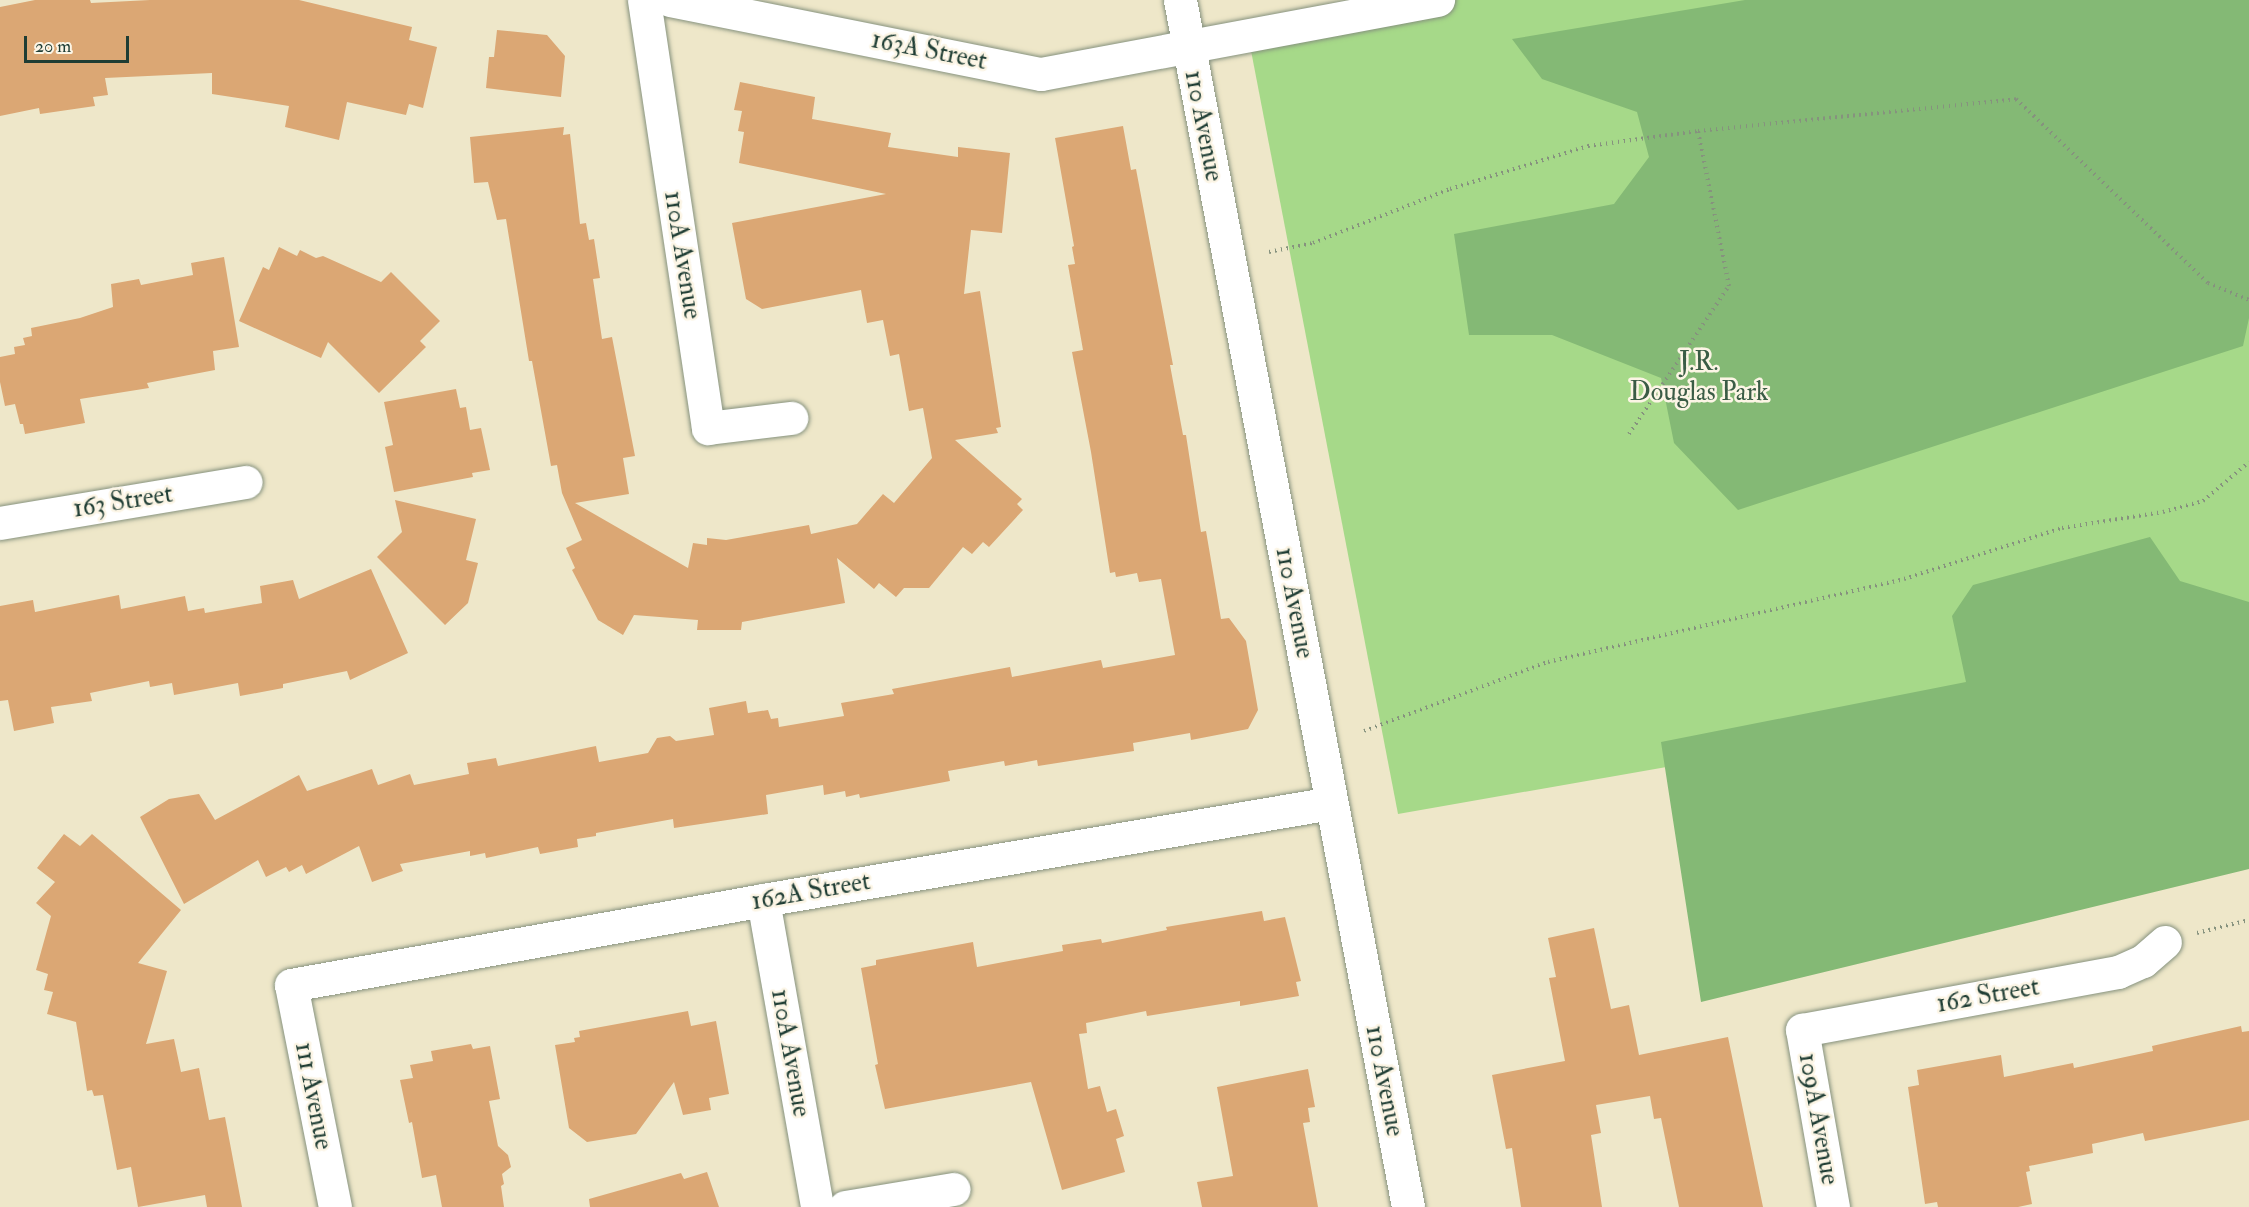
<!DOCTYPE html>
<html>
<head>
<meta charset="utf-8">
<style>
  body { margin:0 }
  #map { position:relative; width:2249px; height:1207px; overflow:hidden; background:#eee7c9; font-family:"IM FELL Double Pica",serif }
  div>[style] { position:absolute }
  .green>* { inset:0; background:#a6d989 }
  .forest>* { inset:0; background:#84b975 }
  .building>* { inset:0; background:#dba774 }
  .path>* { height:4px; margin-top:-2px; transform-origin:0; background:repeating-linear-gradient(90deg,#86927e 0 1.5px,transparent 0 6px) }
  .roads { filter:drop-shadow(0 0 2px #86927e) drop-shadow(0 0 2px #86927e) }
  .minor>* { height:33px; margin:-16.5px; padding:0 16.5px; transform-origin:16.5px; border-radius:16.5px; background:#fff }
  span { translate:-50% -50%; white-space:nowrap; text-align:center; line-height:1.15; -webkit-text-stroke:5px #fcf5e5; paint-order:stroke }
  .street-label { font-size:26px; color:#1f3d34 }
  .park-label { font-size:26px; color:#3a5c45 }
  .scale { position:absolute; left:24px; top:36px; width:105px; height:27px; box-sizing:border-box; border:3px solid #1f3d34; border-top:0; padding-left:8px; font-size:18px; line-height:21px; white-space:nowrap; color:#1f3d34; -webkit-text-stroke:4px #fcf5e5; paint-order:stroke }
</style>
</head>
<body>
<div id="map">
  <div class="green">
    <i style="clip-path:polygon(1450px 0,2249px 0,2249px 665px,1398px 814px,1248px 35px)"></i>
  </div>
  <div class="forest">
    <i style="clip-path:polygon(1745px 0,2249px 0,2249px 318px,2243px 346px,1738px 510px,1674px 443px,1661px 378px,1552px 335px,1469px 335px,1454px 234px,1614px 204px,1649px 157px,1637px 112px,1542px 79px,1512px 39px)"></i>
    <i style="clip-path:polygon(2150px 537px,2180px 581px,2249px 602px,2249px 869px,1701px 1002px,1661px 742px,1966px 682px,1952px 616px,1973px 585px)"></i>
  </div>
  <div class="building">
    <i style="clip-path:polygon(35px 0,90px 0,91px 3px,150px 0,299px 0,412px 27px,409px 40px,437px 47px,423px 108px,409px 104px,406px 115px,347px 102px,339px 140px,285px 127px,289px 106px,212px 94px,212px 73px,105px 78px,108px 95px,93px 97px,95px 106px,40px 114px,39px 108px,0 116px,0 7px)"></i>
    <i style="clip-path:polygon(497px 30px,547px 35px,565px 56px,561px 97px,486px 88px,489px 57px,494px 57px)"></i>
    <i style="clip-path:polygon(740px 82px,815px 97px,812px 119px,891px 133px,888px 147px,958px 157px,958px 147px,1010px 153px,1002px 233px,971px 230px,964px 294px,980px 291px,1001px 427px,996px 428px,998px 433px,955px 440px,1022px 499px,1017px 504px,1023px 510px,989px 547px,983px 542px,972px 554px,963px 547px,929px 588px,904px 588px,896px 597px,879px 583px,874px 589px,837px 558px,845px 603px,742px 622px,741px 630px,697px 630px,698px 620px,634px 615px,623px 635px,598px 620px,572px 570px,575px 568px,566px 548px,582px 540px,562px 493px,557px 465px,551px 466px,532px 361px,529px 361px,506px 219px,497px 220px,488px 182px,474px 183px,470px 137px,564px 127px,563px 135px,570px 134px,580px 224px,586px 223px,589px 240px,594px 239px,600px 278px,593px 279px,602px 339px,612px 337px,635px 456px,623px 458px,629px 494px,575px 503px,688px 568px,693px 543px,707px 545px,707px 538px,726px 540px,809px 525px,811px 534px,857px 524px,883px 494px,894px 503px,932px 458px,923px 408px,909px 411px,899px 354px,890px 356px,883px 320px,867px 323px,861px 290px,762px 309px,746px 299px,732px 223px,886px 194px,739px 163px,744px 132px,738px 131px,742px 111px,734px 110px)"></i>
    <i style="clip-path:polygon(1123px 126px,1131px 170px,1136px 169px,1173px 365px,1170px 365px,1183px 435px,1186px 435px,1201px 532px,1206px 531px,1221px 619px,1229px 618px,1246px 641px,1258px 710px,1248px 729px,1191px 740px,1190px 733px,1133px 743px,1134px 751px,1038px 766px,1037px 760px,1005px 766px,1004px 761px,948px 771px,950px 781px,860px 798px,859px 794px,846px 797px,845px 791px,824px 795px,823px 785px,766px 795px,768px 814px,674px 828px,673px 819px,596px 833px,596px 836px,577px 839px,578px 847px,540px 854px,538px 847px,486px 858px,485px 853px,470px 856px,470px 851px,400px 864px,403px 871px,372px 882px,359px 846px,306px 874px,302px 865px,289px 872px,286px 867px,266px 877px,258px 860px,184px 904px,140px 817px,169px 799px,199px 794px,215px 820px,299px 775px,307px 791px,372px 769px,378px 785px,410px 774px,414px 785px,469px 774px,467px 763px,496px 758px,498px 766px,596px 746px,599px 762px,648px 753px,657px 738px,670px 736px,676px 741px,714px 735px,709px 708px,746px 701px,748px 713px,768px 710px,771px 719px,778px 718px,779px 727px,844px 716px,841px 703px,894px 694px,892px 689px,1010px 667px,1012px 677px,1101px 660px,1103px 668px,1175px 655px,1161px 579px,1139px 582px,1137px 573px,1116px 577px,1115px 572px,1110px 573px,1091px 452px,1072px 352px,1083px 350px,1068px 265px,1075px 264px,1072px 247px,1074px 246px,1055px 138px)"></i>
    <i style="clip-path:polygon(279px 247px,297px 256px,300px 250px,316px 258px,323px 256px,381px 282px,391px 272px,440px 321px,420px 341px,426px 347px,379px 393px,328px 342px,321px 358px,239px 321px,263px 267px,269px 270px)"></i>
    <i style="clip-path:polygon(224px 257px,239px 347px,213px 351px,215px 370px,147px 383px,149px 388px,80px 399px,85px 423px,25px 434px,23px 424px,20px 424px,15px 404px,5px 406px,0 382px,0 357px,15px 354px,14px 347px,25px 345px,23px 338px,32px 336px,31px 328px,80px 318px,113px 307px,111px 284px,139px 279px,141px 285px,193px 275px,191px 263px)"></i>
    <i style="clip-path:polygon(456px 389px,460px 408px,466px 407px,470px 430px,481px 428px,490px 470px,472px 473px,473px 477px,394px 492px,385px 447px,393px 445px,384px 402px)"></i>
    <i style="clip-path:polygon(395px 500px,476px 519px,466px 560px,478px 563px,468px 603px,445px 625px,377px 557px,402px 532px)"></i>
    <i style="clip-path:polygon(371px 569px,408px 653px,350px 680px,347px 671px,283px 684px,283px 688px,240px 696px,238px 683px,174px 695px,172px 683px,150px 687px,149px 681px,90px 693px,92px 701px,51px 707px,54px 723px,14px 731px,8px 700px,0 701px,0 606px,33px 600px,35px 612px,119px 595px,121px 609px,185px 596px,188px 611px,204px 608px,205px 613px,262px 603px,260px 586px,293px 580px,299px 599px)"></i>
    <i style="clip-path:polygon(64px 834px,80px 846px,92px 834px,181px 910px,138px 963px,167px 971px,146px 1044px,174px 1039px,181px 1072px,199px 1068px,209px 1120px,225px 1117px,242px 1207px,207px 1207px,205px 1195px,138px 1207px,131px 1167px,117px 1170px,103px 1095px,94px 1096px,92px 1090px,87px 1091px,76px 1022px,47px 1014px,53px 992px,44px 990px,48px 974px,36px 970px,51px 916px,36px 903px,55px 882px,37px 868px)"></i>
    <i style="clip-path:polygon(1262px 911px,1264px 921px,1285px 917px,1301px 981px,1296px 982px,1299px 996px,1240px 1006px,1240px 1001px,1147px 1016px,1146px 1011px,1086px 1023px,1087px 1033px,1079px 1034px,1088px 1089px,1100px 1086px,1107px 1112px,1116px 1109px,1124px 1136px,1116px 1139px,1125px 1172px,1062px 1190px,1031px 1082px,885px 1109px,875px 1065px,878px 1064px,861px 968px,876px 965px,876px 960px,973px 942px,977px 967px,1063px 951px,1062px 945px,1101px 939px,1102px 943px,1167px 930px,1166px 927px)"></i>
    <i style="clip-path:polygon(1594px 928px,1611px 1009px,1629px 1005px,1639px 1055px,1728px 1037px,1763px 1207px,1679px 1207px,1661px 1118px,1654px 1119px,1650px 1096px,1596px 1105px,1601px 1133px,1591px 1135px,1602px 1207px,1521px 1207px,1512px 1148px,1506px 1149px,1492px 1075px,1565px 1061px,1549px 978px,1556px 977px,1548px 938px)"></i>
    <i style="clip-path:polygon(688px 1011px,691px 1026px,716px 1021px,729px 1094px,709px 1098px,711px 1110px,683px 1115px,674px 1082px,636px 1134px,587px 1142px,569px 1128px,555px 1045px,575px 1042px,574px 1038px,580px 1037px,579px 1031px)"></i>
    <i style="clip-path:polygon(2241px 1026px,2242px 1032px,2249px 1031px,2249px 1120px,2145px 1141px,2143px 1133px,2092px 1144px,2093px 1153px,2029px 1166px,2030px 1171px,2026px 1172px,2032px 1204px,2018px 1207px,1938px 1207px,1937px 1202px,1925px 1204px,1908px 1087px,1919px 1085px,1917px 1070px,2001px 1055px,2004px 1077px,2073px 1063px,2074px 1068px,2153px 1051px,2152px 1046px)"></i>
    <i style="clip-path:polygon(471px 1044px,473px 1049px,490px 1046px,500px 1099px,489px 1101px,498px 1146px,508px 1155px,511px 1167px,502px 1174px,504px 1184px,501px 1186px,504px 1207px,442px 1207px,436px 1175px,422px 1178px,412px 1122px,409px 1123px,400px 1080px,413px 1078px,410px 1065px,433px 1061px,431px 1051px)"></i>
    <i style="clip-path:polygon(1308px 1069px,1315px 1107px,1308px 1108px,1310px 1122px,1303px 1123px,1318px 1207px,1202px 1207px,1197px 1182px,1233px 1176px,1217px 1087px)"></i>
    <i style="clip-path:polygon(707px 1172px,719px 1207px,590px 1207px,589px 1199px,681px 1173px,684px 1179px)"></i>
  </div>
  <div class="path">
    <i style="left:1269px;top:252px;width:45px;rotate:-11.6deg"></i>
    <i style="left:1313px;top:243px;width:147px;rotate:-21.5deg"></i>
    <i style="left:1450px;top:189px;width:145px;rotate:-17.3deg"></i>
    <i style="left:1588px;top:146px;width:111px;rotate:-7.8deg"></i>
    <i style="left:1698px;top:131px;width:320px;rotate:-5.7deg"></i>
    <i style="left:2016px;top:99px;width:266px;rotate:43.8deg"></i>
    <i style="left:2208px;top:283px;width:44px;rotate:22.5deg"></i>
    <i style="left:1629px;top:434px;width:179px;rotate:-56deg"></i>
    <i style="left:1729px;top:286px;width:158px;rotate:-101.3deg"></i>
    <i style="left:1364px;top:731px;width:197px;rotate:-20.6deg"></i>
    <i style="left:1548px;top:662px;width:366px;rotate:-13.1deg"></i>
    <i style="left:1904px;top:579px;width:166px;rotate:-17.9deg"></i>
    <i style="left:2062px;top:528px;width:102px;rotate:-9deg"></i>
    <i style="left:2163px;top:512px;width:41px;rotate:-15.4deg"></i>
    <i style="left:2203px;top:501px;width:60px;rotate:-40.3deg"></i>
    <i style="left:2197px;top:933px;width:54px;rotate:-14deg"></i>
  </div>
  <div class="roads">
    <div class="minor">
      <i style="left:644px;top:0;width:433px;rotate:81.5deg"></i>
      <i style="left:708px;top:428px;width:84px;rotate:-6.9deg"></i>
      <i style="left:670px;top:0;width:378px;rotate:11.3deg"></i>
      <i style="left:1041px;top:74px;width:404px;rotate:-10.6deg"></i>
      <i style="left:1180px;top:0;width:1228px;rotate:79.3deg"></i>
      <i style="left:0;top:523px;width:249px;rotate:-9.5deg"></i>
      <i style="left:763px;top:900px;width:312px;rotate:80deg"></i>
      <i style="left:335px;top:1207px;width:226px;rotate:-101.2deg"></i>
      <i style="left:291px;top:985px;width:480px;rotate:-10.2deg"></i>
      <i style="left:763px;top:900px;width:576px;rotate:-9.69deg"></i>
      <i style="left:845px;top:1207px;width:110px;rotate:-9.4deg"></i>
      <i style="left:1833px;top:1207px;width:180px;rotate:-99.9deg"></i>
      <i style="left:1802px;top:1030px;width:321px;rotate:-10.4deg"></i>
      <i style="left:2118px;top:972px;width:27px;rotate:-24deg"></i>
      <i style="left:2143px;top:961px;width:29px;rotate:-41deg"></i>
    </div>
  </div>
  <div class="street-label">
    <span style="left:929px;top:51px;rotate:11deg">163A Street</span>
    <span style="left:1203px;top:126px;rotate:79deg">110 Avenue</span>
    <span style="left:682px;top:255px;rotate:81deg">110A Avenue</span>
    <span style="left:123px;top:502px;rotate:-9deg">163 Street</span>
    <span style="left:1294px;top:603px;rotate:79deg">110 Avenue</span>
    <span style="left:811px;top:892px;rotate:-10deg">162A Street</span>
    <span style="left:1988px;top:996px;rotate:-10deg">162 Street</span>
    <span style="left:790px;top:1053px;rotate:80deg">110A Avenue</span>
    <span style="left:1384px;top:1081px;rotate:79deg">110 Avenue</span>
    <span style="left:313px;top:1096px;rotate:79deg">111 Avenue</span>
    <span style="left:1818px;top:1119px;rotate:80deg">109A Avenue</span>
  </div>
  <div class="park-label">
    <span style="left:1699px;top:378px">J.R.<br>Douglas Park</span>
  </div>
  <div class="scale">20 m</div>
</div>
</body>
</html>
